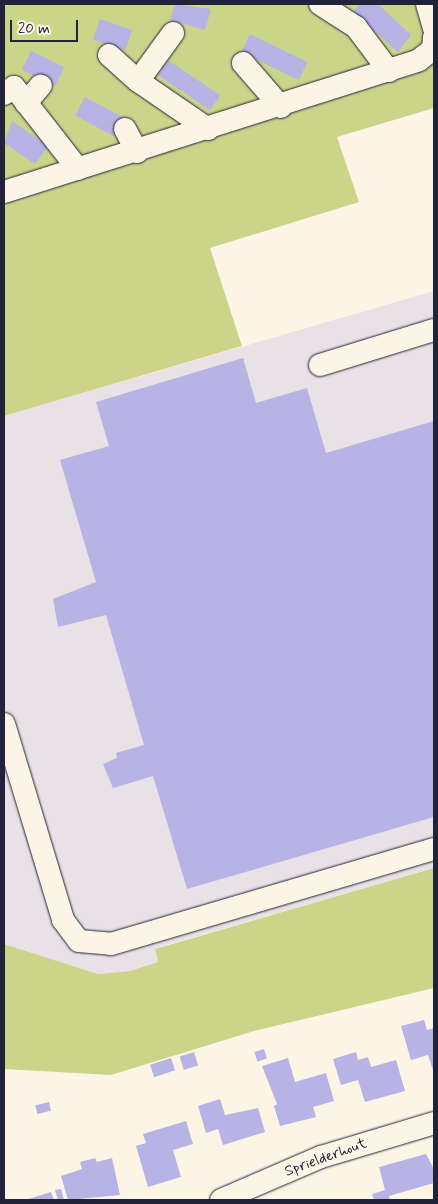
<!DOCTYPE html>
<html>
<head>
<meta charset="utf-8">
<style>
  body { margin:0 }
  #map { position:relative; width:438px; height:1204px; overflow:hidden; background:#fcf5e5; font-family:Mynerve,sans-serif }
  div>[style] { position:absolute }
  .built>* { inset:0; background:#e8e1e5 }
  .green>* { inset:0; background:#cbd589 }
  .building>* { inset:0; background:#b8b3e5; transform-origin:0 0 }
  .roads { filter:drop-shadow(0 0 1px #22223b) drop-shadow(0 0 1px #22223b) }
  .minor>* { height:22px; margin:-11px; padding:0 11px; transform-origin:11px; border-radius:11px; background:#fcf5e5 }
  span { translate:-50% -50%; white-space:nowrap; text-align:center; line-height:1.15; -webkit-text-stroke:4px #fcf5e5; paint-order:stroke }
  .street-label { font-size:15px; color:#22223b }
  .frame { position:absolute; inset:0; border:5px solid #22223b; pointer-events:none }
  .scale { position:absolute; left:10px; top:20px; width:68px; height:22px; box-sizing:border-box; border:2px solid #22223b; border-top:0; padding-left:6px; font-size:15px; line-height:18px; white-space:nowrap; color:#22223b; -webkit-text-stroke:4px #fcf5e5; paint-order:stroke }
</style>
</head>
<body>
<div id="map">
  <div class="built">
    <i style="clip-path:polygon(434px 291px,434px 868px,156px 948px,158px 962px,130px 971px,98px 974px,4px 944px,4px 416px)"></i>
  </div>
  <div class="green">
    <i style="clip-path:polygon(4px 4px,427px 4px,434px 48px,434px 108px,337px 137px,359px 202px,210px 248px,242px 346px,4px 416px)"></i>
    <i style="clip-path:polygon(434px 868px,434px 988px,254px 1031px,111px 1075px,4px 1069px,4px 944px,98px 974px,130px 971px,158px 962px,155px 949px)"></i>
  </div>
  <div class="building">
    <i style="clip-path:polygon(175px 4px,211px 9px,205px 30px,170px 20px)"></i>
    <i style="clip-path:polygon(360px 4px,378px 4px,411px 35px,398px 52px,353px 12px)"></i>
    <i style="left:100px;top:19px;width:34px;height:22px;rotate:19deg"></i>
    <i style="left:250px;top:34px;width:64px;height:20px;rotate:26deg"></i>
    <i style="left:31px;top:51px;width:37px;height:21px;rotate:26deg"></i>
    <i style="left:168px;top:60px;width:63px;height:18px;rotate:34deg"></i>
    <i style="left:85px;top:97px;width:44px;height:21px;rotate:28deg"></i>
    <i style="clip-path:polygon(12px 121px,48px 146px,35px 164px,4px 143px)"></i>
    <i style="clip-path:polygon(243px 358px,256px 403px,307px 388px,326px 453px,434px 421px,434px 817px,187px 889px,153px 776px,113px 788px,103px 764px,117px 758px,116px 753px,144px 745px,106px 615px,58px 627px,53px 599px,96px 582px,60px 460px,109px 446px,96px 402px)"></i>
    <i style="clip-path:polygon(424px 1020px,427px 1030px,434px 1028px,434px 1073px,428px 1055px,411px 1060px,401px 1026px)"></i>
    <i style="left:264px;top:1049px;width:10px;height:10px;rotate:73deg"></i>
    <i style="left:194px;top:1052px;width:14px;height:15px;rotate:73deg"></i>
    <i style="clip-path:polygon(356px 1052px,358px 1060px,368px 1057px,371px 1067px,396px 1060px,405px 1091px,365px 1102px,358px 1080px,341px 1085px,333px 1059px)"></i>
    <i style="left:171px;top:1058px;width:13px;height:22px;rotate:72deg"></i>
    <i style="clip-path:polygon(288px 1058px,295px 1082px,326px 1073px,334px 1101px,313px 1107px,316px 1117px,280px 1126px,274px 1106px,277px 1104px,262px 1066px)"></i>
    <i style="clip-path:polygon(220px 1099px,225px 1115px,258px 1108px,265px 1132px,223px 1145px,218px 1129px,206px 1133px,198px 1106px)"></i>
    <i style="left:49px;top:1102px;width:9px;height:14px;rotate:77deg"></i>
    <i style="clip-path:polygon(186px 1121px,193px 1144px,173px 1150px,181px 1177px,148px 1187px,136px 1146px,146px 1143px,143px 1134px)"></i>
    <i style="clip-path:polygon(426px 1154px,434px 1169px,434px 1183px,389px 1196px,390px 1200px,374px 1200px,372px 1194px,385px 1190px,379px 1167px)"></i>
    <i style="clip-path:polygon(95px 1158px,97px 1162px,112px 1158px,120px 1195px,68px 1200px,61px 1176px,82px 1169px,80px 1162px)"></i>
    <i style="clip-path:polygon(61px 1189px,64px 1200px,58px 1200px,55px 1190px)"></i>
    <i style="clip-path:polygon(51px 1192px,54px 1200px,25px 1200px)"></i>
  </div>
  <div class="roads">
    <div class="minor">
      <i style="left:320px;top:4px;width:43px;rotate:32.6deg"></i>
      <i style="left:356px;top:27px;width:55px;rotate:53.1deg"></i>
      <i style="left:427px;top:4px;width:25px;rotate:74deg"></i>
      <i style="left:173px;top:33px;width:59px;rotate:126.1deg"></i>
      <i style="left:138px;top:81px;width:85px;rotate:34.4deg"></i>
      <i style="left:109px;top:55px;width:39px;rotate:42deg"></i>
      <i style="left:243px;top:63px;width:58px;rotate:49.2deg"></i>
      <i style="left:4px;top:94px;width:12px;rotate:-35deg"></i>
      <i style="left:14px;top:87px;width:104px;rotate:52deg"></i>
      <i style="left:26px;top:103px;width:23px;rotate:-50deg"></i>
      <i style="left:125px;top:129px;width:26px;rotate:62deg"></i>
      <i style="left:4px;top:192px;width:435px;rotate:-17.6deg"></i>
      <i style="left:419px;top:60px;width:18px;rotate:-38deg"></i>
      <i style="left:433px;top:49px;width:12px;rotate:-85deg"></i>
      <i style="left:320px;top:365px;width:119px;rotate:-17.1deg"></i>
      <i style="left:4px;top:724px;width:205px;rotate:73.2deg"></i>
      <i style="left:63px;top:920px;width:26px;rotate:53deg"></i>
      <i style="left:79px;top:941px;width:32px;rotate:5deg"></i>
      <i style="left:111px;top:944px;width:337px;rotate:-16.4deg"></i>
      <i style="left:221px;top:1200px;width:109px;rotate:-23.3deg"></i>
      <i style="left:321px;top:1157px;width:118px;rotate:-16.7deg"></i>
    </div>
  </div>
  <div class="street-label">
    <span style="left:326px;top:1158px;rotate:-20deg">Sprielderhout</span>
  </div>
  <div class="frame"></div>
  <div class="scale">20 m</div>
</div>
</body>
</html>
